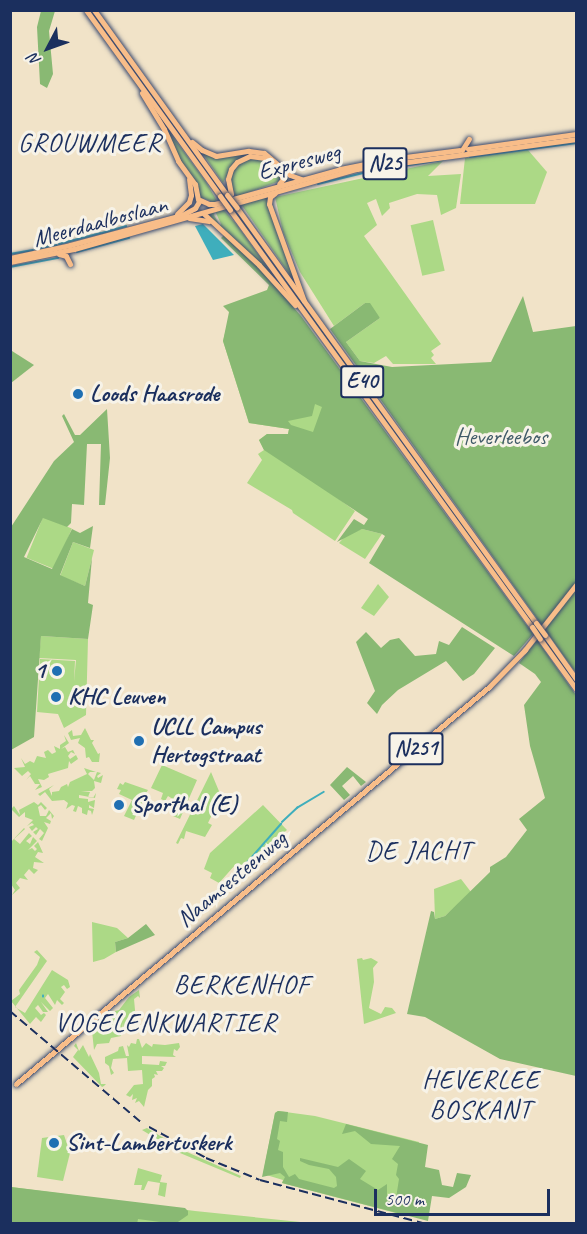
<!DOCTYPE html>
<html>
<head>
<meta charset="utf-8">
<style>
  body { margin:0 }
  #map { position:relative; width:587px; height:1234px; overflow:hidden; background:#f1e3c8; font-family:Caveat,sans-serif }
  div>[style] { position:absolute }
  .green>* { inset:0; background:#acd986; transform-origin:0 0 }
  .forest>* { inset:0; background:#89b973 }
  .water>* { inset:0; background:#3faebc }
  .stream>* { height:1.5px; margin:-0.75px; padding:0 0.75px; transform-origin:0.75px; border-radius:0.75px; background:#3faebc }
  .roads { filter:drop-shadow(0 0 2px #3b4a6e) drop-shadow(0 0 2px #3b4a6e) }
  .primary>* { height:4.5px; margin:-2.25px; padding:0 2.25px; transform-origin:2.25px; border-radius:2.25px; background:#f8bd89 }
  .highway>* { height:5px; margin:-2.5px; padding:0 2.5px; transform-origin:2.5px; border-radius:2.5px; background:#f8bd89 }
  .rail>* { height:1.5px; margin-top:-0.75px; transform-origin:0; background:repeating-linear-gradient(90deg,#1b2f5e 0 9px,transparent 0 13.5px) }
  .bridges { filter:drop-shadow(0 0 2px #3b4a6e) drop-shadow(0 0 2px #3b4a6e) }
  .highway-bridge>* { height:5px; margin:-2.5px; padding:0 2.5px; transform-origin:2.5px; border-radius:2.5px; background:#f8bd89 }
  .dots>* { width:16px; height:16px; translate:-50% -50%; box-sizing:border-box; border:3px solid #f7f3e8; border-radius:50% }
  span { translate:-50% -50%; white-space:nowrap; text-align:center; line-height:1.15; -webkit-text-stroke:6px #f7f3e8; paint-order:stroke }
  .shield-label span { padding:2px 4px; background:#f7f3e8; border:2px solid; border-radius:4px; -webkit-text-stroke-width:0 }
  .shield-label { font-size:22px; color:#1b2f5e; font-weight:700 }
  .street-label { font-size:24px; color:#1b2f5e }
  .poi-label { font-size:24px; color:#1b2f5e; font-weight:700 }
  .left { translate:0 -50%; text-align:left }
  .right { translate:-100% -50%; text-align:right }
  .park-label { font-size:24px; color:#3f5a68 }
  .neighbourhood-label { font-size:26px; color:#1b2f5e; letter-spacing:1.5px }
  .frame { position:absolute; inset:0; border:12px solid #1b2f5e; pointer-events:none }
  .north { position:absolute; left:18px; top:18px; width:60px; height:60px; -webkit-text-stroke:4px #f7f3e8; paint-order:stroke; rotate:229deg; font-size:16px; font-weight:700; line-height:24px; text-align:center; color:#1b2f5e }
  .north::after { content:''; display:block; margin:auto; width:21px; height:27px; background:#1b2f5e; clip-path:polygon(50% 0,100% 100%,50% 72%,0 100%) }
  .scale { position:absolute; left:374px; top:1189px; width:176px; height:27px; box-sizing:border-box; border:3px solid #1b2f5e; border-top:0; padding-left:8px; font-size:18px; line-height:21px; white-space:nowrap; color:#1b2f5e; -webkit-text-stroke:4px #f7f3e8; paint-order:stroke }
</style>
</head>
<body>
<div id="map">
  <div class="green">
    <i style="clip-path:polygon(154px 111px,206px 182px,217px 201px,213px 202px,200px 197px,196px 184px,179px 159px)"></i>
    <i style="clip-path:polygon(528px 150px,547px 172px,535px 204px,460px 204px,465px 158px)"></i>
    <i style="clip-path:polygon(201px 151px,219px 157px,250px 152px,262px 154px,271px 159px,276px 164px,287px 176px,289px 182px,281px 183px,284px 174px,273px 162px,254px 154px,241px 157px,233px 164px,223px 183px)"></i>
    <i style="clip-path:polygon(256px 158px,265px 161px,281px 174px,280px 181px,236px 197px,230px 183px,232px 172px,240px 162px)"></i>
    <i style="clip-path:polygon(443px 161px,428px 176px,461px 174px,456px 208px,441px 215px,437px 195px,417px 194px,389px 203px,390px 208px,382px 216px,376px 199px,367px 203px,377px 225px,364px 236px,441px 344px,431px 351px,434px 355px,431px 358px,436px 364px,393px 364px,386px 356px,374px 363px,360px 361px,346px 342px,380px 318px,365px 303px,334px 326px,300px 272px,283px 232px,275px 197px)"></i>
    <i style="clip-path:polygon(269px 197px,275px 228px,296px 284px,241px 204px)"></i>
    <i style="clip-path:polygon(223px 209px,237px 225px,283px 289px,219px 227px,221px 224px,215px 211px,214px 215px,219px 224px,207px 215px,211px 211px)"></i>
    <i style="left:433px;top:220px;width:52px;height:23px;rotate:77deg"></i>
    <i style="clip-path:polygon(231px 310px,416px 477px,332px 494px,355px 511px,335px 541px,293px 513px,292px 510px,247px 483px,262px 460px,258px 454px,264px 450px,259px 440px,267px 434px,288px 434px,289px 429px,249px 423px,223px 341px)"></i>
    <i style="left:43px;top:517px;width:31px;height:44px;rotate:22deg"></i>
    <i style="clip-path:polygon(362px 529px,382px 534px,365px 559px,339px 543px,347px 534px)"></i>
    <i style="clip-path:polygon(73px 542px,94px 550px,85px 586px,60px 576px)"></i>
    <i style="clip-path:polygon(378px 584px,389px 597px,374px 616px,361px 608px)"></i>
    <i style="clip-path:polygon(41px 636px,88px 639px,86px 715px,64px 728px,58px 714px,37px 712px,40px 659px,75px 661px,74px 682px,76px 660px,39px 658px)"></i>
    <i style="clip-path:polygon(85px 728px,91px 740px,94px 740px,92px 743px,98px 754px,100px 753px,99px 762px,92px 762px,89px 757px,86px 758px,85px 748px,78px 743px,80px 738px,71px 740px,68px 733px,72px 730px,73px 736px,81px 735px)"></i>
    <i style="clip-path:polygon(64px 735px,69px 743px,61px 749px,65px 747px,68px 752px,73px 750px,75px 754px,71px 752px,68px 756px,70px 759px,76px 755px,78px 759px,71px 764px,69px 761px,68px 768px,48px 774px,49px 777px,44px 780px,38px 779px,42px 787px,35px 790px,40px 784px,35px 784px,30px 776px,26px 780px,31px 774px,28px 771px,22px 776px,14px 768px,25px 767px,21px 758px,25px 764px,30px 761px,34px 763px,37px 756px,46px 758px,44px 752px,48px 750px,52px 754px,56px 752px,54px 746px,60px 749px,60px 745px,66px 741px)"></i>
    <i style="clip-path:polygon(162px 765px,197px 780px,180px 819px,173px 816px,179px 803px,168px 796px,165px 801px,161px 799px,163px 793px,151px 788px)"></i>
    <i style="clip-path:polygon(84px 768px,96px 772px,90px 772px,88px 774px,94px 780px,97px 772px,101px 773px,97px 776px,98px 778px,103px 775px,101px 783px,94px 781px,95px 788px,92px 791px,81px 791px,90px 792px,88px 797px,93px 798px,96px 793px,95px 798px,79px 795px,79px 798px,88px 799px,88px 802px,95px 800px,94px 808px,89px 805px,89px 808px,94px 809px,92px 815px,91px 811px,88px 810px,87px 815px,82px 813px,82px 808px,78px 806px,76px 812px,73px 811px,75px 806px,72px 805px,66px 809px,68px 803px,64px 800px,52px 801px,45px 792px,40px 796px,38px 794px,54px 785px,49px 789px,52px 796px,52px 792px,59px 791px,61px 787px,67px 784px,68px 787px,70px 782px,87px 774px)"></i>
    <i style="clip-path:polygon(211px 772px,221px 796px,208px 823px,212px 825px,205px 837px,186px 831px,184px 839px,181px 838px,178px 844px,176px 843px)"></i>
    <i style="clip-path:polygon(125px 782px,148px 790px,146px 793px,143px 791px,146px 794px,134px 820px,124px 816px,132px 800px,119px 794px,121px 790px,117px 789px,120px 783px,123px 785px)"></i>
    <i style="clip-path:polygon(34px 802px,38px 805px,41px 802px,47px 808px,45px 810px,41px 805px,38px 807px,40px 816px,46px 816px,49px 810px,54px 816px,52px 819px,51px 813px,46px 818px,51px 821px,50px 824px,44px 822px,48px 828px,42px 841px,39px 839px,44px 833px,40px 829px,36px 835px,33px 832px,38px 829px,36px 827px,32px 831px,29px 827px,34px 825px,32px 823px,27px 826px,33px 820px,25px 817px,25px 812px,19px 817px,11px 809px,14px 806px,20px 815px,19px 810px)"></i>
    <i style="clip-path:polygon(263px 805px,287px 830px,258px 853px,245px 870px,236px 864px,219px 883px,210px 878px,212px 873px,204px 869px,210px 853px)"></i>
    <i style="clip-path:polygon(24px 828px,25px 829px,14px 839px,20px 844px,29px 833px,32px 836px,26px 841px,30px 844px,33px 837px,37px 841px,28px 850px,32px 848px,35px 851px,37px 849px,34px 846px,38px 842px,43px 853px,38px 852px,35px 857px,44px 863px,34px 862px,33px 868px,38px 870px,34px 874px,29px 869px,24px 875px,28px 880px,20px 878px,16px 883px,20px 888px,12px 895px,15px 890px,11px 884px,11px 842px)"></i>
    <i style="clip-path:polygon(461px 879px,471px 892px,445px 916px,435px 919px,434px 889px)"></i>
    <i style="clip-path:polygon(92px 922px,117px 928px,128px 938px,115px 942px,116px 952px,104px 959px,93px 962px)"></i>
    <i style="clip-path:polygon(37px 950px,47px 961px,15px 1007px,25px 1013px,52px 970px,68px 980px,70px 987px,67px 989px,64px 985px,61px 987px,65px 992px,60px 999px,64px 1003px,62px 1005px,57px 1000px,55px 1005px,48px 994px,45px 998px,53px 1008px,50px 1011px,41px 1002px,48px 1012px,43px 1012px,38px 1005px,35px 1008px,41px 1015px,44px 1013px,46px 1015px,41px 1022px,36px 1017px,30px 1024px,11px 1001px,20px 994px,19px 990px,37px 965px,40px 957px,34px 952px)"></i>
    <i style="clip-path:polygon(362px 958px,363px 960px,371px 958px,378px 962px,373px 968px,374px 982px,369px 1008px,381px 1014px,385px 1007px,392px 1008px,396px 1013px,364px 1024px,357px 959px)"></i>
    <i style="clip-path:polygon(139px 990px,140px 998px,138px 996px,134px 999px,136px 1021px,133px 1026px,137px 1032px,124px 1033px,123px 1023px,121px 1036px,111px 1038px,109px 1043px,97px 1044px,94px 1050px,92px 1031px,109px 1020px,109px 1017px,113px 1017px,115px 1011px,119px 1010px,129px 997px)"></i>
    <i style="clip-path:polygon(137px 1039px,139px 1039px,142px 1048px,146px 1043px,152px 1047px,153px 1044px,165px 1045px,179px 1043px,180px 1047px,177px 1051px,174px 1049px,173px 1055px,176px 1057px,142px 1056px,142px 1064px,159px 1065px,160px 1061px,167px 1062px,165px 1066px,161px 1066px,164px 1068px,162px 1071px,156px 1071px,158px 1075px,154px 1074px,155px 1077px,152px 1079px,152px 1086px,148px 1090px,144px 1107px,139px 1101px,135px 1103px,137px 1098px,132px 1100px,133px 1094px,130px 1097px,126px 1095px,134px 1085px,143px 1084px,142px 1070px,128px 1071px,127px 1058px,113px 1059px,111px 1068px,114px 1073px,111px 1075px,109px 1066px,105px 1063px,105px 1057px,118px 1051px,119px 1047px,123px 1046px,126px 1056px,129px 1056px,127px 1045px,129px 1047px,131px 1043px,136px 1044px)"></i>
    <i style="clip-path:polygon(76px 1043px,79px 1051px,83px 1045px,89px 1057px,90px 1054px,99px 1073px,101px 1084px,106px 1084px,104px 1086px,102px 1087px,73px 1057px,78px 1050px,74px 1046px)"></i>
    <i style="clip-path:polygon(278px 1111px,315px 1116px,419px 1142px,407px 1216px,282px 1183px,283px 1180px,263px 1174px,275px 1113px)"></i>
    <i style="clip-path:polygon(147px 1128px,187px 1152px,241px 1176px,240px 1178px,180px 1153px,142px 1130px)"></i>
    <i style="clip-path:polygon(64px 1135px,70px 1153px,63px 1181px,37px 1177px,42px 1138px)"></i>
    <i style="clip-path:polygon(138px 1168px,162px 1175px,160px 1182px,167px 1183px,165px 1197px,158px 1195px,160px 1183px,148px 1181px,144px 1190px,141px 1190px,142px 1185px,134px 1185px)"></i>
    <i style="clip-path:polygon(11px 1187px,195px 1211px,310px 1223px,11px 1224px)"></i>
  </div>
  <div class="forest">
    <i style="clip-path:polygon(41px 11px,55px 11px,49px 31px,53px 74px,47px 88px,40px 84px,37px 27px)"></i>
    <i style="clip-path:polygon(evenodd,224px 235px,255px 263px,301px 316px,533px 634px,514px 656px,369px 563px,385px 536px,382px 534px,362px 529px,337px 542px,354px 519px,364px 525px,368px 519px,264px 450px,259px 440px,267px 434px,288px 434px,289px 429px,249px 423px,223px 341px,229px 312px,223px 306px,267px 290px,269px 285px,221px 238px,224px 235px,315px 404px,322px 407px,313px 432px,291px 425px,288px 421px,312px 416px,315px 404px)"></i>
    <i style="clip-path:polygon(523px 296px,533px 332px,576px 326px,576px 673px,330px 329px,365px 303px,370px 303px,380px 318px,346px 342px,360px 361px,392px 367px,491px 362px)"></i>
    <i style="clip-path:polygon(12px 351px,34px 365px,11px 383px,10px 352px)"></i>
    <i style="clip-path:polygon(107px 409px,110px 458px,105px 505px,99px 505px,101px 444px,87px 444px,84px 505px,72px 504px,71px 523px,67px 527px,43px 518px,24px 557px,52px 569px,72px 529px,80px 533px,93px 526px,90px 548px,73px 542px,60px 575px,85px 586px,92px 558px,88px 603px,93px 605px,88px 639px,41px 636px,34px 737px,11px 750px,11px 527px,54px 461px,74px 442px,62px 416px,64px 414px,75px 435px,80px 435px)"></i>
    <i style="clip-path:polygon(462px 627px,495px 648px,474px 674px,463px 681px,446px 661px,398px 690px,382px 705px,377px 714px,367px 703px,375px 691px,356px 642px,366px 632px,381px 648px,390px 640px,399px 638px,415px 656px,436px 654px,439px 641px,449px 645px)"></i>
    <i style="clip-path:polygon(537px 640px,576px 695px,576px 1076px,500px 1059px,425px 1017px,407px 1014px,431px 911px,434px 912px,435px 919px,445px 916px,490px 872px,490px 867px,506px 857px,527px 830px,519px 819px,545px 798px,530px 746px,524px 705px,541px 682px,535px 674px,519px 663px)"></i>
    <i style="clip-path:polygon(347px 767px,366px 782px,361px 786px,353px 776px,342px 786px,350px 795px,344px 800px,330px 785px)"></i>
    <i style="clip-path:polygon(146px 924px,155px 935px,116px 952px,115px 942px,128px 938px)"></i>
    <i style="clip-path:polygon(278px 1111px,288px 1112px,287px 1122px,280px 1121px,277px 1139px,280px 1141px,278px 1150px,283px 1152px,283px 1167px,289px 1177px,295px 1174px,299px 1179px,334px 1188px,337px 1186px,336px 1177px,329px 1169px,309px 1165px,300px 1161px,300px 1158px,338px 1167px,349px 1159px,366px 1171px,360px 1179px,378px 1190px,387px 1184px,387px 1197px,396px 1198px,399px 1179px,396px 1175px,398px 1164px,392px 1159px,400px 1146px,371px 1144px,355px 1131px,342px 1134px,346px 1124px,428px 1145px,425px 1167px,439px 1170px,442px 1185px,453px 1187px,457px 1173px,471px 1175px,466px 1187px,449px 1198px,432px 1196px,428px 1221px,282px 1183px,285px 1177px,280px 1173px,262px 1177px,275px 1113px)"></i>
    <i style="clip-path:polygon(11px 1187px,185px 1208px,188px 1211px,188px 1215px,175px 1224px,138px 1219px,137px 1224px,11px 1223px)"></i>
  </div>
  <div class="water">
    <i style="clip-path:polygon(203px 224px,234px 255px,213px 260px,195px 226px)"></i>
  </div>
  <div class="stream">
    <i style="left:470px;top:157px;width:107px;rotate:-7.5deg"></i>
    <i style="left:318px;top:184px;width:60px;rotate:-13.6deg"></i>
    <i style="left:376px;top:170px;width:68px;rotate:-8.5deg"></i>
    <i style="left:102px;top:233px;width:25px;rotate:-16deg"></i>
    <i style="left:59px;top:244px;width:43px;rotate:-14.7deg"></i>
    <i style="left:35px;top:249px;width:22px;rotate:-10deg"></i>
    <i style="left:77px;top:252px;width:54px;rotate:-15.1deg"></i>
    <i style="left:10px;top:254px;width:23px;rotate:-10deg"></i>
    <i style="left:10px;top:267px;width:49px;rotate:-10.6deg"></i>
    <i style="left:282px;top:822px;width:21px;rotate:-43deg"></i>
    <i style="left:297px;top:808px;width:31px;rotate:-31deg"></i>
    <i style="left:244px;top:866px;width:56px;rotate:-48.6deg"></i>
    <i style="left:43px;top:997px;width:1px;rotate:-90deg"></i>
  </div>
  <div class="roads">
    <div class="primary">
      <i style="left:524px;top:651px;width:84px;rotate:-51.8deg"></i>
      <i style="left:16px;top:1084px;width:618px;rotate:-40.01deg"></i>
      <i style="left:489px;top:687px;width:52px;rotate:-45.8deg"></i>
    </div>
    <div class="highway">
      <i style="left:86px;top:10px;width:229px;rotate:54.2deg"></i>
      <i style="left:94px;top:10px;width:228px;rotate:54.3deg"></i>
      <i style="left:142px;top:93px;width:42px;rotate:58.6deg"></i>
      <i style="left:164px;top:129px;width:35px;rotate:66deg"></i>
      <i style="left:178px;top:161px;width:29px;rotate:54deg"></i>
      <i style="left:195px;top:184px;width:16px;rotate:79deg"></i>
      <i style="left:192px;top:142px;width:13px;rotate:39deg"></i>
      <i style="left:202px;top:150px;width:15px;rotate:23deg"></i>
      <i style="left:216px;top:156px;width:33px;rotate:-9deg"></i>
      <i style="left:249px;top:151px;width:15px;rotate:8deg"></i>
      <i style="left:264px;top:153px;width:34px;rotate:40deg"></i>
      <i style="left:290px;top:175px;width:12px;rotate:20deg"></i>
      <i style="left:468px;top:149px;width:109px;rotate:-7.9deg"></i>
      <i style="left:462px;top:150px;width:13px;rotate:-58deg"></i>
      <i style="left:275px;top:193px;width:6px;rotate:141deg"></i>
      <i style="left:270px;top:197px;width:7px;rotate:98deg"></i>
      <i style="left:269px;top:204px;width:103px;rotate:70.2deg"></i>
      <i style="left:231px;top:194px;width:15px;rotate:-101deg"></i>
      <i style="left:228px;top:179px;width:10px;rotate:-73deg"></i>
      <i style="left:231px;top:169px;width:9px;rotate:-49deg"></i>
      <i style="left:237px;top:162px;width:14px;rotate:-25deg"></i>
      <i style="left:250px;top:156px;width:15px;rotate:8deg"></i>
      <i style="left:265px;top:158px;width:18px;rotate:41deg"></i>
      <i style="left:279px;top:170px;width:10px;rotate:66deg"></i>
      <i style="left:283px;top:179px;width:6px;rotate:129deg"></i>
      <i style="left:209px;top:204px;width:6px"></i>
      <i style="left:215px;top:204px;width:130px;rotate:-15.6deg"></i>
      <i style="left:340px;top:169px;width:51px;rotate:-11.3deg"></i>
      <i style="left:390px;top:159px;width:70px;rotate:-7.4deg"></i>
      <i style="left:237px;top:208px;width:511px;rotate:54.23deg"></i>
      <i style="left:230px;top:210px;width:515px;rotate:54.09deg"></i>
      <i style="left:177px;top:214px;width:17px;rotate:-45deg"></i>
      <i style="left:189px;top:202px;width:7px;rotate:-74deg"></i>
      <i style="left:191px;top:195px;width:16px;rotate:-97deg"></i>
      <i style="left:204px;top:214px;width:75px;rotate:42.8deg"></i>
      <i style="left:259px;top:265px;width:54px;rotate:48deg"></i>
      <i style="left:189px;top:218px;width:20px;rotate:9deg"></i>
      <i style="left:59px;top:254px;width:7px;rotate:16deg"></i>
      <i style="left:66px;top:256px;width:9px;rotate:63deg"></i>
      <i style="left:10px;top:258px;width:61px;rotate:-12.2deg"></i>
      <i style="left:70px;top:245px;width:116px;rotate:-15deg"></i>
      <i style="left:182px;top:215px;width:15px;rotate:-28deg"></i>
      <i style="left:195px;top:208px;width:9px;rotate:-58deg"></i>
      <i style="left:200px;top:200px;width:10px;rotate:24deg"></i>
      <i style="left:10px;top:262px;width:65px;rotate:-11.5deg"></i>
      <i style="left:74px;top:249px;width:294px;rotate:-15.8deg"></i>
      <i style="left:357px;top:169px;width:221px;rotate:-7.8deg"></i>
      <i style="left:545px;top:635px;width:54px;rotate:54.8deg"></i>
      <i style="left:540px;top:639px;width:62px;rotate:54.2deg"></i>
    </div>
  </div>
  <div class="rail">
    <i style="left:10px;top:1011px;width:172px;rotate:40.3deg"></i>
    <i style="left:149px;top:1127px;width:65px;rotate:28.5deg"></i>
    <i style="left:206px;top:1158px;width:58px;rotate:22.2deg"></i>
    <i style="left:260px;top:1180px;width:172px;rotate:14.8deg"></i>
  </div>
  <div class="bridges">
    <div class="highway-bridge">
      <i style="left:227px;top:195px;width:16px;rotate:52deg"></i>
      <i style="left:220px;top:196px;width:17px;rotate:54deg"></i>
      <i style="left:536px;top:623px;width:15px;rotate:53deg"></i>
      <i style="left:532px;top:627px;width:14px;rotate:56deg"></i>
    </div>
  </div>
  <div class="dots">
    <i style="left:78px;top:394px;background:#1f6fb2"></i>
    <i style="left:57px;top:671px;background:#1f6fb2"></i>
    <i style="left:56px;top:697px;background:#1f6fb2"></i>
    <i style="left:139px;top:741px;background:#1f6fb2"></i>
    <i style="left:119px;top:805px;background:#1f6fb2"></i>
    <i style="left:54px;top:1143px;background:#1f6fb2"></i>
  </div>
  <div class="shield-label">
    <span style="left:385px;top:164px">N25</span>
    <span style="left:362px;top:382px">E40</span>
    <span style="left:416px;top:749px">N251</span>
  </div>
  <div class="street-label">
    <span style="left:299px;top:162px;rotate:-15deg">Expresweg</span>
    <span style="left:100px;top:222px;rotate:-15deg">Meerdaalboslaan</span>
    <span style="left:232px;top:879px;rotate:-40deg">Naamsesteenweg</span>
  </div>
  <div class="poi-label">
    <span class="left" style="left:90px;top:394px">Loods Haasrode</span>
    <span class="right" style="left:45px;top:671px">1</span>
    <span class="left" style="left:68px;top:697px">KHC Leuven</span>
    <span class="left" style="left:151px;top:741px">UCLL Campus<br>Hertogstraat</span>
    <span class="left" style="left:131px;top:805px">Sporthal (E)</span>
    <span class="left" style="left:66px;top:1143px">Sint-Lambertuskerk</span>
  </div>
  <div class="park-label">
    <span style="left:501px;top:437px">Heverleebos</span>
  </div>
  <div class="neighbourhood-label">
    <span style="left:90px;top:143px">GROUWMEER</span>
    <span style="left:419px;top:851px">DE JACHT</span>
    <span style="left:242px;top:985px">BERKENHOF</span>
    <span style="left:166px;top:1023px">VOGELENKWARTIER</span>
    <span style="left:481px;top:1095px">HEVERLEE<br>BOSKANT</span>
  </div>
  <div class="frame"></div>
  <div class="north">N</div>
  <div class="scale">500 m</div>
</div>
</body>
</html>
